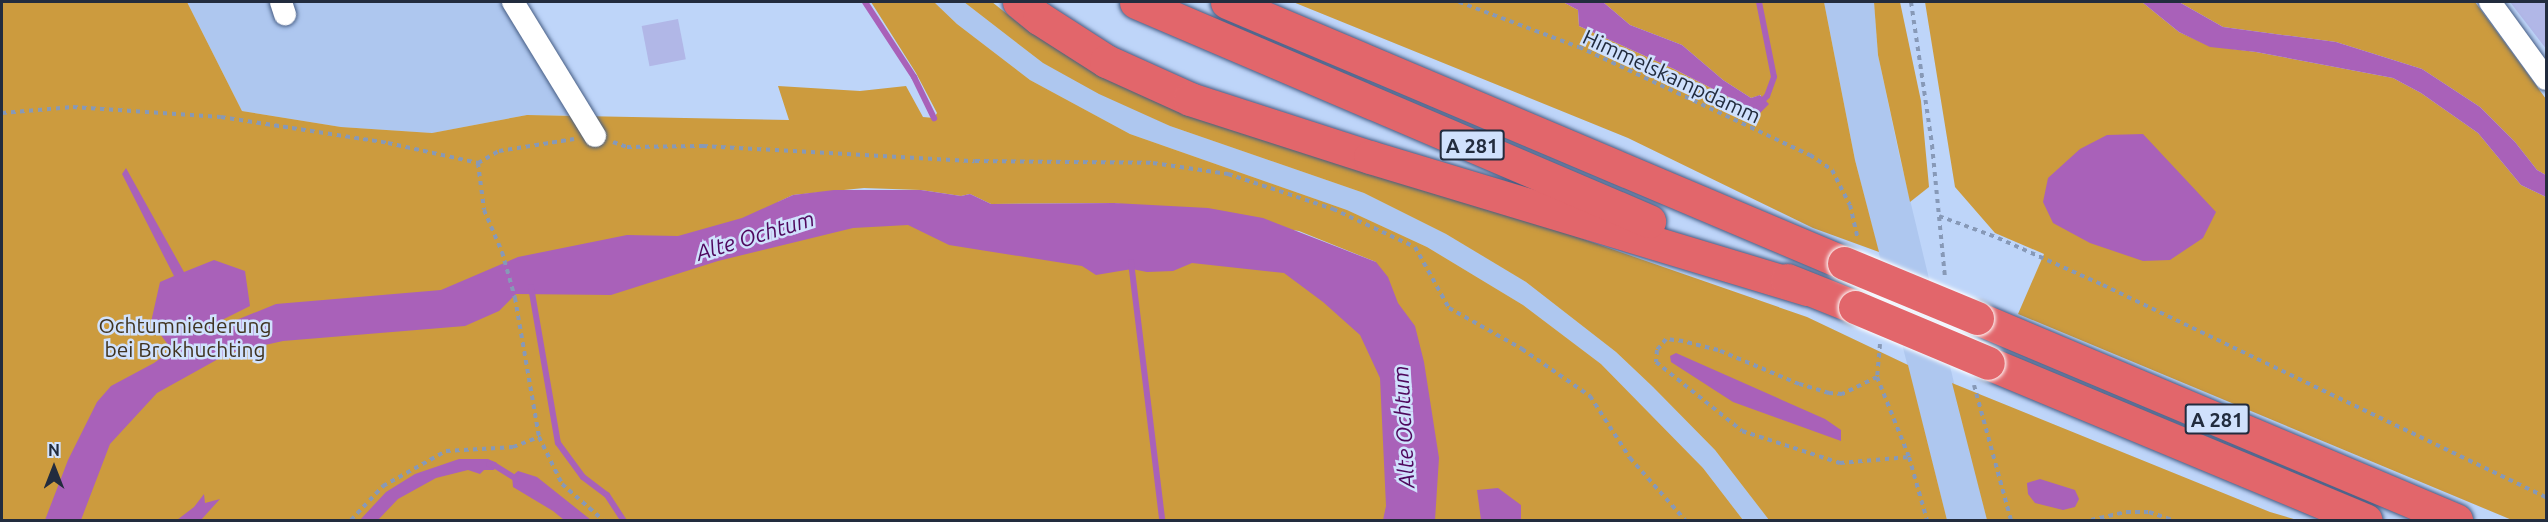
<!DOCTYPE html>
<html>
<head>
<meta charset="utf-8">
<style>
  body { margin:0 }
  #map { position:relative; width:2548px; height:522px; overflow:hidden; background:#bed5f9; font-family:Ubuntu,sans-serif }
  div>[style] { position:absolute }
  .built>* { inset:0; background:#aec7ef }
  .green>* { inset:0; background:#cc9b3e }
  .water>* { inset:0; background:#a961b9 }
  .stream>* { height:6px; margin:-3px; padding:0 3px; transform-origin:3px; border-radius:3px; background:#a961b9 }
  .building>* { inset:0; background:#b1b7e7; transform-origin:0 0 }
  .path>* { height:4px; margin-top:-2px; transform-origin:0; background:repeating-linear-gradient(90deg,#8799b7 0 4.5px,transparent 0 9px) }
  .roads { filter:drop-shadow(0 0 2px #455c83) drop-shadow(0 0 2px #455c83) }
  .minor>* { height:22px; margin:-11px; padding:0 11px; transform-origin:11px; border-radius:11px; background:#fff }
  .highway>* { height:33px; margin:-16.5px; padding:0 16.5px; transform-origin:16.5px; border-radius:16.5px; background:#e2666b }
  .bridges { filter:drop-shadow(0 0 2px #fff) drop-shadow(0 0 2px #fff) }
  .highway-bridge>* { height:33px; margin:-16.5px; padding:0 16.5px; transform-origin:16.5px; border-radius:16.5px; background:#e2666b }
  span { translate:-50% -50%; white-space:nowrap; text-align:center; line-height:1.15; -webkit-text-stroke:5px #d0e1fd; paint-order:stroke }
  .shield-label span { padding:2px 4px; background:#d0e1fd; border:2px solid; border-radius:4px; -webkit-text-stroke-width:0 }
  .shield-label { font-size:20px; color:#222c3e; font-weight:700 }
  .street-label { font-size:21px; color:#222c3e }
  .park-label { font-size:21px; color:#403420 }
  .water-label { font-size:22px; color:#4f085d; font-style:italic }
  .frame { position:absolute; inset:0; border:3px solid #222c3e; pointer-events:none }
  .north { position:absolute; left:24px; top:438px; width:60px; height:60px; -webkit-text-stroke:4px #d0e1fd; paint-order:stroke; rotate:0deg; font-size:16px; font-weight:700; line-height:24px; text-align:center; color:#222c3e }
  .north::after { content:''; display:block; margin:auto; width:21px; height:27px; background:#222c3e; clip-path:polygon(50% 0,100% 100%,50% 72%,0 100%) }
</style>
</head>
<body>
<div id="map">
  <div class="built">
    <i style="clip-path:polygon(187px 2px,502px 2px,574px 115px,527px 115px,432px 133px,341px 127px,242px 111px)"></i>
    <i style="clip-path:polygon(934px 2px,964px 2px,1043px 63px,1170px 126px,1364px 193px,1446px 234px,1526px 282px,1616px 352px,1653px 387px,1715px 450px,1769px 520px,1743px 520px,1703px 468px,1601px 364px,1523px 305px,1427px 247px,1347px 210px,1130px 134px,1030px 80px,957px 24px)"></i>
    <i style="clip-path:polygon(1824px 2px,1874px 2px,1878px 55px,1899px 154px,1987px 520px,1947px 520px,1855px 160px)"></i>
  </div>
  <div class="green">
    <i style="clip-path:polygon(evenodd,2px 2px,187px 2px,242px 111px,341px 127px,432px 133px,527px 115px,789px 120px,778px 86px,860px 91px,906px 86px,923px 117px,934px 118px,937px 113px,916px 73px,871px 2px,934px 2px,957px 24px,1030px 80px,1130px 134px,1347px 210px,1427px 247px,1523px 305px,1601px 364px,1703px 468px,1743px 520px,2px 520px,2px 2px,864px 188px,921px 190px,961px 196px,970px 194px,991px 204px,1114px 203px,1299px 231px,1376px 262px,778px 202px,793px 195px,864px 188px)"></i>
    <i style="clip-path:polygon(964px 2px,992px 2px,1026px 29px,1080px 64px,1807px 317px,1908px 365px,1947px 520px,1769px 520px,1715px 450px,1653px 387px,1616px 352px,1526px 282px,1446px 234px,1364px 193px,1170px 126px,1099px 94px,1043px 63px)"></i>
    <i style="clip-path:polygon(1293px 2px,1563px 2px,1578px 10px,1579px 26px,1674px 69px,1760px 113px,1761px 95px,1751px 98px,1723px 80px,1682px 45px,1630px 25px,1603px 2px,1824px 2px,1855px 160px,1879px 252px,1813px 228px,1628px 138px)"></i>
    <i style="clip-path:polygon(1874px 2px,1900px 2px,1921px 101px,1929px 187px,1910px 202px,1878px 55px)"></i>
    <i style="clip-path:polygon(1925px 2px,2142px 2px,2179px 32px,2210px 46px,2256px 52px,2393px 78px,2421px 93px,2478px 133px,2521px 185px,2546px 197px,2546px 520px,2512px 520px,2018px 314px,2044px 254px,1995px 233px,1955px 187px)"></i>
    <i style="clip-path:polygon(2179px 2px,2475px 2px,2546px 99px,2546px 175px,2537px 170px,2515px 142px,2480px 107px,2422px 69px,2336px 42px,2223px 27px)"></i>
    <i style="clip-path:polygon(1952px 383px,2270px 512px,2297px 520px,1987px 520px)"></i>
  </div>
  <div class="water">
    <i style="clip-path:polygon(1563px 2px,1603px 2px,1630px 25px,1682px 45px,1723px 80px,1751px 98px,1760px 95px,1769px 104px,1760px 113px,1674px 69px,1579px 26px,1578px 10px)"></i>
    <i style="clip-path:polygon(2142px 2px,2179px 2px,2223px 27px,2336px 42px,2422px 69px,2480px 107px,2515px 142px,2537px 170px,2546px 175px,2546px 197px,2521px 185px,2478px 133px,2421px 93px,2393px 78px,2256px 52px,2210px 47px,2179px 32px)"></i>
    <i style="clip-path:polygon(2143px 134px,2216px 212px,2203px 238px,2170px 260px,2143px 261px,2090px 243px,2053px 223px,2043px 202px,2048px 178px,2080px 149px,2107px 135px)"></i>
    <i style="clip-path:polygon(126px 168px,184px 272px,214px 260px,245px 271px,250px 306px,222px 320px,229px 323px,276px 304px,441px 290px,518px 257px,627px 235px,678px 236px,742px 218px,793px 195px,834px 190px,921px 190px,961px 196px,970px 194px,991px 204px,1114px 203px,1208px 208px,1263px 218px,1376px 262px,1388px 277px,1398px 303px,1415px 326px,1424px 362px,1439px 458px,1435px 520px,1383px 520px,1386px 506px,1380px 378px,1360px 335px,1323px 302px,1284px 273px,1192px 263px,1173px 271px,1147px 272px,1132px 269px,1096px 275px,1082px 266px,949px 245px,908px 225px,853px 228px,718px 261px,611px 295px,516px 294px,499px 311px,465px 326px,283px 341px,229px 353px,157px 393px,110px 444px,81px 520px,45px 520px,68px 460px,97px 402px,111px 386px,154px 363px,172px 350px,151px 322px,160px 282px,174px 276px,122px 174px)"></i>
    <i style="clip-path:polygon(1676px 353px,1825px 419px,1841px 430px,1841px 441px,1733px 402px,1671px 362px,1670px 356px)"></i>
    <i style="clip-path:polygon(459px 459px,488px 459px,497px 463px,494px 470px,484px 470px,480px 474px,468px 470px,436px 478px,398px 499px,378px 520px,360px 520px,386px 492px,415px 474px)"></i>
    <i style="clip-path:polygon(518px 471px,537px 477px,591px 520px,564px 520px,553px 511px,513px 487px,512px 476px)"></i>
    <i style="clip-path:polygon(2040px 479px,2075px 490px,2079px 499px,2075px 507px,2063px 510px,2035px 503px,2028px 494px,2027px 483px)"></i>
    <i style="clip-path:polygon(1498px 488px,1521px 505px,1521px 520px,1481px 520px,1477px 490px)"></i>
    <i style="clip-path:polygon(204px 494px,205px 503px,220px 499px,201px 520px,177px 520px,194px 507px)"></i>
  </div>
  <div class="stream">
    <i style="left:865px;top:2px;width:90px;rotate:56.8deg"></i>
    <i style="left:914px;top:77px;width:46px;rotate:64deg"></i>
    <i style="left:1759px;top:2px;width:76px;rotate:78.7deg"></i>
    <i style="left:1774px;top:77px;width:20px;rotate:110deg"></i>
    <i style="left:1767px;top:96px;width:10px;rotate:135deg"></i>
    <i style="left:1131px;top:262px;width:260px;rotate:83.1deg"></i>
    <i style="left:531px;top:287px;width:158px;rotate:80.2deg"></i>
    <i style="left:558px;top:443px;width:42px;rotate:53.7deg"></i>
    <i style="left:583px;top:477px;width:30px;rotate:37deg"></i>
    <i style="left:607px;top:495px;width:30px;rotate:57deg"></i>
    <i style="left:489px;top:464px;width:5px;rotate:11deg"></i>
    <i style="left:494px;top:465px;width:26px;rotate:32deg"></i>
  </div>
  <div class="building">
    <i style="clip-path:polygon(2510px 2px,2547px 2px,2547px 50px)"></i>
    <i style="left:678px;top:19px;width:41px;height:37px;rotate:79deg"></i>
  </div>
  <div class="path">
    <i style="left:1459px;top:2px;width:128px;rotate:20.6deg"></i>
    <i style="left:1579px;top:47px;width:255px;rotate:25.1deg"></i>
    <i style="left:1810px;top:155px;width:27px;rotate:34deg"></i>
    <i style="left:1832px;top:170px;width:39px;rotate:63deg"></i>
    <i style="left:1850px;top:205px;width:36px;rotate:77deg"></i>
    <i style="left:1911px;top:2px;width:145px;rotate:81.6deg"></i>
    <i style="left:1932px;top:145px;width:133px;rotate:84.4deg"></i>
    <i style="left:2px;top:113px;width:71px;rotate:-4.8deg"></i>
    <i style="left:73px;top:107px;width:148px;rotate:3.9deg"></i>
    <i style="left:221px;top:117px;width:169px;rotate:8.8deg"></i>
    <i style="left:388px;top:143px;width:92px;rotate:12.5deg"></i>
    <i style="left:478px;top:163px;width:24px;rotate:-30deg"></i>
    <i style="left:499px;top:151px;width:76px;rotate:-9.1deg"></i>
    <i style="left:613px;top:142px;width:15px;rotate:20deg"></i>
    <i style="left:627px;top:147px;width:76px;rotate:-0.8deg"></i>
    <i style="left:703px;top:146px;width:272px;rotate:3.2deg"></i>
    <i style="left:975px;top:161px;width:178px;rotate:0.6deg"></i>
    <i style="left:1153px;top:163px;width:76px;rotate:8.3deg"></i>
    <i style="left:1228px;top:174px;width:111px;rotate:18.4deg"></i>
    <i style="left:1333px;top:209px;width:90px;rotate:24.9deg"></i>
    <i style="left:1415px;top:247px;width:70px;rotate:60.9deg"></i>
    <i style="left:1449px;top:308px;width:84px;rotate:29.3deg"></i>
    <i style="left:1522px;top:349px;width:83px;rotate:34.7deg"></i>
    <i style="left:1590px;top:396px;width:74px;rotate:57.2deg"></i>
    <i style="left:1630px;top:458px;width:83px;rotate:48.4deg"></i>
    <i style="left:478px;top:163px;width:47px;rotate:82.7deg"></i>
    <i style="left:484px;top:210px;width:46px;rotate:66.8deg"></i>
    <i style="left:502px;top:252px;width:48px;rotate:74.2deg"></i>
    <i style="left:515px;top:298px;width:141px;rotate:80.2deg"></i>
    <i style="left:539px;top:437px;width:52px;rotate:63.9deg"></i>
    <i style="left:562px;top:484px;width:55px;rotate:41.3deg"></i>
    <i style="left:1939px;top:216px;width:63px;rotate:20.4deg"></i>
    <i style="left:1998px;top:238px;width:115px;rotate:24.1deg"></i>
    <i style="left:2103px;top:285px;width:491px;rotate:25.6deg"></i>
    <i style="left:1880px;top:344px;width:33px;rotate:95deg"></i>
    <i style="left:1877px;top:377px;width:86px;rotate:68.2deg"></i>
    <i style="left:1909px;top:457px;width:66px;rotate:74.1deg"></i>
    <i style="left:1877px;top:377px;width:39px;rotate:154deg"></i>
    <i style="left:1842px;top:394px;width:13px;rotate:-176deg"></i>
    <i style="left:1829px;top:393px;width:31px;rotate:-163deg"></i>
    <i style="left:1799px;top:384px;width:88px;rotate:-157.2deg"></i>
    <i style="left:1718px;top:350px;width:36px;rotate:-166deg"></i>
    <i style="left:1683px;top:341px;width:17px;rotate:-173deg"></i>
    <i style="left:1666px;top:339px;width:14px;rotate:129deg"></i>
    <i style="left:1657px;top:350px;width:12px;rotate:95deg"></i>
    <i style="left:1656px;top:362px;width:110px;rotate:38.7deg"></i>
    <i style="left:1742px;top:431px;width:103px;rotate:18.1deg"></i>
    <i style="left:1840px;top:463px;width:69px;rotate:-5deg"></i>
    <i style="left:1974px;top:385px;width:140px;rotate:74.7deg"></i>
    <i style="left:351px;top:520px;width:47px;rotate:-46.7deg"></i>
    <i style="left:383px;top:486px;width:72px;rotate:-29.1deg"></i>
    <i style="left:446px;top:451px;width:67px;rotate:-3.4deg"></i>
    <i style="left:513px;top:447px;width:28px;rotate:-21deg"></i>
    <i style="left:2091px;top:520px;width:36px;rotate:-13deg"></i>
    <i style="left:2126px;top:512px;width:23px"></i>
    <i style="left:2149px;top:512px;width:24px;rotate:19deg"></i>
  </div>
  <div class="roads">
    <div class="minor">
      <i style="left:281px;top:2px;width:13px;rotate:72deg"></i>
      <i style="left:513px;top:2px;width:157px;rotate:58.5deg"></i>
      <i style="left:2490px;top:2px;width:95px;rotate:54deg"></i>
    </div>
    <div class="highway">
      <i style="left:1019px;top:2px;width:26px;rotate:39deg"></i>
      <i style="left:1039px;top:18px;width:80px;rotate:32.7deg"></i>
      <i style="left:1106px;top:61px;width:92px;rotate:24.3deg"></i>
      <i style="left:1190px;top:99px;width:189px;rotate:17.9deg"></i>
      <i style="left:1370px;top:157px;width:457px;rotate:16.8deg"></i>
      <i style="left:1136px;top:2px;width:558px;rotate:23.12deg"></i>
      <i style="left:1227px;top:2px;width:670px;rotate:22.93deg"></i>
      <i style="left:1787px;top:280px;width:73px;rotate:21.7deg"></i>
      <i style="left:1977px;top:318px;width:520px;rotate:22.87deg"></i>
      <i style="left:1988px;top:363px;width:409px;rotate:22.6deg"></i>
    </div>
  </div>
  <div class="bridges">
    <div class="highway-bridge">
      <i style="left:1844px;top:263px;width:144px;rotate:22.5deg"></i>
      <i style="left:1855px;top:307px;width:144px;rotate:22.8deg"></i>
    </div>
  </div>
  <div class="shield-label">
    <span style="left:1472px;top:145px">A 281</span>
    <span style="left:2217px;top:419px">A 281</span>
  </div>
  <div class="street-label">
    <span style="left:1672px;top:76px;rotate:25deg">Himmelskampdamm</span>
  </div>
  <div class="park-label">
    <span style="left:185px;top:337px">Ochtumniederung<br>bei Brokhuchting</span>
  </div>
  <div class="water-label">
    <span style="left:755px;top:235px;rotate:-17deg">Alte Ochtum</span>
    <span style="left:1403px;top:427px;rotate:-93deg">Alte Ochtum</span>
  </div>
  <div class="frame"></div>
  <div class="north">N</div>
</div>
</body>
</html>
